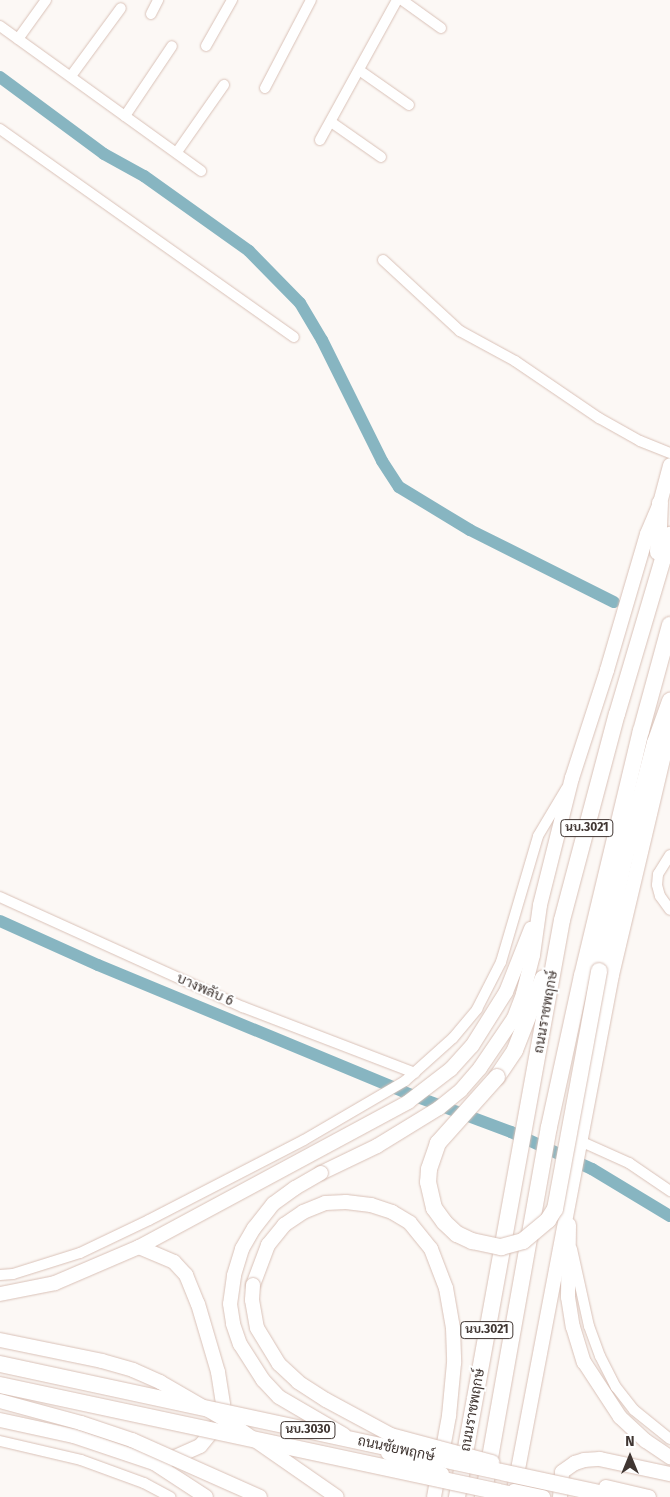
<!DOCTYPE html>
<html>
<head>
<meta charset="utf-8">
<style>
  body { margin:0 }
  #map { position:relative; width:670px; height:1497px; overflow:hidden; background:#fcf8f5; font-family:"Fira Sans",Sarabun,sans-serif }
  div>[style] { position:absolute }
  .canal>* { height:12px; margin:-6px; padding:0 6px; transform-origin:6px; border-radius:6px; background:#87b5c1 }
  .roads { filter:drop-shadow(0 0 1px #d9c1b7) drop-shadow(0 0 1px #d9c1b7) }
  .street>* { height:10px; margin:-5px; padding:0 5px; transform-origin:5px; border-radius:5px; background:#fff }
  .secondary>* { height:14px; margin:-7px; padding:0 7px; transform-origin:7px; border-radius:7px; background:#fff }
  .primary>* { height:16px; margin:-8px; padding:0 8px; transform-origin:8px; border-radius:8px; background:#fff }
  .bridges { filter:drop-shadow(0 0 1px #d9c1b7) drop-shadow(0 0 1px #d9c1b7) }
  .secondary-bridge>* { height:14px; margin:-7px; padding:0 7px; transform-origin:7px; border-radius:7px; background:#fff }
  .primary-bridge>* { height:16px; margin:-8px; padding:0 8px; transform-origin:8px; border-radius:8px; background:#fff }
  span { translate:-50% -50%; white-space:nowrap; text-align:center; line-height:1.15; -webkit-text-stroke:4px #fff; paint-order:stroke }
  .shield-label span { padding:1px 4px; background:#fff; border:1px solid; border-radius:4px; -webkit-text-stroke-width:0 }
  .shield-label { font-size:12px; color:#403632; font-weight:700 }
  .street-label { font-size:14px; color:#403632 }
  .north { position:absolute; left:605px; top:1432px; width:50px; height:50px; -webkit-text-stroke:4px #fff; paint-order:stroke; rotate:0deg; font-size:14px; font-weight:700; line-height:20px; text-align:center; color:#403632 }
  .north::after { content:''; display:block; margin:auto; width:18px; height:22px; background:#403632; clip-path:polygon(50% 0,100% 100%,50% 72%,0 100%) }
</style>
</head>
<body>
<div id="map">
  <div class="canal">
    <i style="left:0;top:77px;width:129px;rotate:36.5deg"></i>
    <i style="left:104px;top:154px;width:46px;rotate:28.8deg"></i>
    <i style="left:144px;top:176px;width:129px;rotate:35.5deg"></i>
    <i style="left:249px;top:251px;width:73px;rotate:45.6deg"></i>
    <i style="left:300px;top:303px;width:43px;rotate:59.3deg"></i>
    <i style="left:322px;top:340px;width:135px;rotate:63.6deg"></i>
    <i style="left:382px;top:461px;width:31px;rotate:57deg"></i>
    <i style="left:399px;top:487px;width:83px;rotate:31.2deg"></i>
    <i style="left:470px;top:530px;width:161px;rotate:26.6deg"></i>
    <i style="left:0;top:921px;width:107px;rotate:24.2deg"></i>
    <i style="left:98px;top:965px;width:331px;rotate:22.5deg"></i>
    <i style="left:404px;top:1092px;width:114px;rotate:20.5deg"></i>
    <i style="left:511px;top:1132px;width:89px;rotate:24.6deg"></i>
    <i style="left:592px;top:1169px;width:91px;rotate:31.1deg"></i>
  </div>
  <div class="roads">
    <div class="street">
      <i style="left:402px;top:0;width:48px;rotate:35.7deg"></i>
      <i style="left:151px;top:14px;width:16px;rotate:-63deg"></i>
      <i style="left:0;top:26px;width:248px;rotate:35.8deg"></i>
      <i style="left:18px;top:39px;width:48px;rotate:-54.3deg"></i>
      <i style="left:206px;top:46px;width:53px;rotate:-60.5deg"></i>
      <i style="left:359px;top:70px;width:61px;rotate:35deg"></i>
      <i style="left:71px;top:76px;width:84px;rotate:-53.7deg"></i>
      <i style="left:265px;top:88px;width:99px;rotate:-62.4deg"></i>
      <i style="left:125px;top:116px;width:84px;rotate:-56.1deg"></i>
      <i style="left:331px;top:122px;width:61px;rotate:35deg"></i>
      <i style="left:0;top:129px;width:360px;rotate:35.3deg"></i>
      <i style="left:320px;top:140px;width:160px;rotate:-61.2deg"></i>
      <i style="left:177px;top:152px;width:82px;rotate:-55deg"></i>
      <i style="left:383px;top:260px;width:105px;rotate:42.7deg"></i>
      <i style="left:460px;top:331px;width:63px;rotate:28.6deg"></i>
      <i style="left:515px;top:361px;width:102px;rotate:34.2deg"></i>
      <i style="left:599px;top:418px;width:47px;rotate:29.3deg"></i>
      <i style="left:640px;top:441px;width:32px;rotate:22deg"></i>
      <i style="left:670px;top:855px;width:22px;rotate:122deg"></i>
      <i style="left:658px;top:874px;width:11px;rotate:95deg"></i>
      <i style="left:657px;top:885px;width:11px;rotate:75deg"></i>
      <i style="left:660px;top:896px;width:17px;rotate:54deg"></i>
      <i style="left:0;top:897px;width:267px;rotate:24.4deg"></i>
      <i style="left:243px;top:1007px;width:184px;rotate:21deg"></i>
      <i style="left:580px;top:1141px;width:54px;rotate:24.2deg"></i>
      <i style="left:629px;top:1163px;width:50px;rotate:34.3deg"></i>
      <i style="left:572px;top:1249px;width:79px;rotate:77.6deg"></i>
      <i style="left:589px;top:1326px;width:32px;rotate:70deg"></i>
      <i style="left:600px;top:1356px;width:35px;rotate:63deg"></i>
      <i style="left:616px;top:1387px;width:29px;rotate:52deg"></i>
      <i style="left:634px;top:1410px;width:46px;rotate:38.9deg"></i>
      <i style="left:0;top:1275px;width:13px;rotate:-4deg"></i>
      <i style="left:13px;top:1274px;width:70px;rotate:-17.4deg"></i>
      <i style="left:80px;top:1253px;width:76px;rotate:-25.6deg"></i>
      <i style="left:149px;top:1220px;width:174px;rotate:-27.3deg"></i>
      <i style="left:304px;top:1140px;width:117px;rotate:-30.3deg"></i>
      <i style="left:405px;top:1081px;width:64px;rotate:-41.9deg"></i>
      <i style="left:453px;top:1038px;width:38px;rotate:-50deg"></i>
      <i style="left:477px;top:1009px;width:53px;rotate:-62.9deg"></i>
      <i style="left:501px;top:962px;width:131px;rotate:-73.6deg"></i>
      <i style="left:538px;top:836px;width:55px;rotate:-59.2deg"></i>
      <i style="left:0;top:1441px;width:83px;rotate:13.2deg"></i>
      <i style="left:81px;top:1460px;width:67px;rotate:20.1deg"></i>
      <i style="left:144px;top:1483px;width:30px;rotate:28deg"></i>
    </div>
    <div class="secondary">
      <i style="left:321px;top:1173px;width:62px;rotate:-25.7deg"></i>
      <i style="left:377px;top:1146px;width:73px;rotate:-31.5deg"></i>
      <i style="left:439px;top:1108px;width:28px;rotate:-39deg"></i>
      <i style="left:461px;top:1090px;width:29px;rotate:-49deg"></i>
      <i style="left:480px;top:1068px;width:60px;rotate:-55.8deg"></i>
      <i style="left:514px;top:1018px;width:26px;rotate:-69deg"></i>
      <i style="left:523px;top:994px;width:40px;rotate:-75.6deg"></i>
      <i style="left:533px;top:955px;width:50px;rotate:-82deg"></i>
      <i style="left:540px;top:905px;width:131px;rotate:-75.9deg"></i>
      <i style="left:572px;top:778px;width:114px;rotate:-72deg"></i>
      <i style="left:607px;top:670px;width:142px;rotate:-73.6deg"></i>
      <i style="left:647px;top:534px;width:34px;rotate:-67deg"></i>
      <i style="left:660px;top:503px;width:39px;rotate:-75deg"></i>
      <i style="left:569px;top:1225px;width:72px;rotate:90.8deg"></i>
      <i style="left:568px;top:1297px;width:30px;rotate:81deg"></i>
      <i style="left:573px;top:1327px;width:37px;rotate:73deg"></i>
      <i style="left:584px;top:1362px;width:66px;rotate:56.8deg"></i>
      <i style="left:620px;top:1417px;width:35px;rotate:43deg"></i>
      <i style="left:646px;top:1441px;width:29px;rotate:34deg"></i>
      <i style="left:139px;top:1247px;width:38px;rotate:23deg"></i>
      <i style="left:174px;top:1262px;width:18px;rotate:47deg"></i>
      <i style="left:186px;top:1275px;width:31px;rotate:68deg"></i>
      <i style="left:198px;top:1304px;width:71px;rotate:73.6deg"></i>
      <i style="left:218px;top:1372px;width:33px;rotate:81deg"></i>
      <i style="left:223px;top:1405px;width:20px;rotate:105deg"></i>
      <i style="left:218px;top:1424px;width:28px;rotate:129deg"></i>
      <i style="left:200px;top:1446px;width:32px;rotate:156deg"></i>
      <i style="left:171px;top:1459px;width:17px;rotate:167deg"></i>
      <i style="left:253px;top:1285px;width:43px;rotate:-69.4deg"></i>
      <i style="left:268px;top:1245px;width:26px;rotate:-51deg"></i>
      <i style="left:284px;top:1225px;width:23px;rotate:-34deg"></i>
      <i style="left:303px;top:1212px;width:24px;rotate:-22deg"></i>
      <i style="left:325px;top:1203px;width:21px;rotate:-3deg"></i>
      <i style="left:346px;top:1202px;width:25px;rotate:7deg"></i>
      <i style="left:371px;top:1205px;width:22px;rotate:18deg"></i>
      <i style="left:392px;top:1212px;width:21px;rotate:31deg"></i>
      <i style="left:410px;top:1223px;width:33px;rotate:51deg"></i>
      <i style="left:431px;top:1249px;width:42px;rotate:69deg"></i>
      <i style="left:446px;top:1288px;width:41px;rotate:80.1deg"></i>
      <i style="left:453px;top:1328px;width:35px;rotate:88deg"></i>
      <i style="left:454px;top:1363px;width:53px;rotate:95.4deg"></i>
      <i style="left:449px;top:1416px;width:82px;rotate:100.5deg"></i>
      <i style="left:0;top:1294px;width:56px;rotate:-11.3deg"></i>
      <i style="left:55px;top:1283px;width:91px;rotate:-23.2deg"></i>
      <i style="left:139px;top:1247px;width:306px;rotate:-28.3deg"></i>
      <i style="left:408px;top:1102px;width:54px;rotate:-37.5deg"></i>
      <i style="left:451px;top:1069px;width:31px;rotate:-48deg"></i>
      <i style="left:472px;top:1046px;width:64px;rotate:-57.8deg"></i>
      <i style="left:506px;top:992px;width:68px;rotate:-68.4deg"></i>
      <i style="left:0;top:1420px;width:76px;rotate:12.2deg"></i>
      <i style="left:74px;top:1436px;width:84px;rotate:18.6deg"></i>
      <i style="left:154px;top:1463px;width:62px;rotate:33.2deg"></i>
      <i style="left:515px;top:1485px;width:519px;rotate:-79.23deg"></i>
      <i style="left:612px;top:975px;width:253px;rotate:-76.7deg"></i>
      <i style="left:560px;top:1497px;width:25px;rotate:-85deg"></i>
      <i style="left:562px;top:1472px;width:16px;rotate:-35deg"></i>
      <i style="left:575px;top:1463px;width:9px;rotate:-18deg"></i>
      <i style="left:584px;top:1460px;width:16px;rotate:-4deg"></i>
      <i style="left:600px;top:1459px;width:72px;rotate:12.1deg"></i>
    </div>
    <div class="primary">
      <i style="left:658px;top:552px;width:49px;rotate:-87.7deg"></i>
      <i style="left:599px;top:971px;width:117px;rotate:-77.2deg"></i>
      <i style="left:625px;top:857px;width:118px;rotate:-75.3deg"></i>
      <i style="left:655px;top:743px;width:45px;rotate:-70.3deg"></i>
      <i style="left:497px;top:1077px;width:32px;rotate:-56deg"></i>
      <i style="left:515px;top:1050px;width:77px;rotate:-68.7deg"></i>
      <i style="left:457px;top:1497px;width:586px;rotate:-79.69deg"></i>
      <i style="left:562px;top:920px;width:213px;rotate:-75.1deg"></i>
      <i style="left:617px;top:714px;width:187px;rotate:-73.5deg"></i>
      <i style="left:483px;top:1497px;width:376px;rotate:-79.9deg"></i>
      <i style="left:549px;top:1127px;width:155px;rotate:-77.7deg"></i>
      <i style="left:582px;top:976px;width:252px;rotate:-76.5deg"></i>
      <i style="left:641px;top:731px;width:110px;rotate:-74.7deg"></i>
    </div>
  </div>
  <div class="bridges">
    <div class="secondary-bridge">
      <i style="left:321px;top:1173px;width:30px;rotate:150deg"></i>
      <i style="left:295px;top:1188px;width:27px;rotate:144deg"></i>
      <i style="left:273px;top:1204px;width:31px;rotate:128deg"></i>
      <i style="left:254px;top:1228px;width:24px;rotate:120deg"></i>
      <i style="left:242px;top:1249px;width:28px;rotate:107deg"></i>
      <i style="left:234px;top:1276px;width:28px;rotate:98deg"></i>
      <i style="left:230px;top:1304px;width:20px;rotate:81deg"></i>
      <i style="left:233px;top:1324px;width:21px;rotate:71deg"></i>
      <i style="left:240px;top:1344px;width:43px;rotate:57.4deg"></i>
      <i style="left:263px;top:1380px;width:23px;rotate:47deg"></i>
      <i style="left:279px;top:1397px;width:75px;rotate:30.3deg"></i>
      <i style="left:253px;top:1285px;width:15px;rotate:94deg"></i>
      <i style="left:252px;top:1300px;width:28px;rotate:80deg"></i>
      <i style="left:257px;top:1328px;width:42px;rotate:58.6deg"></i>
      <i style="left:279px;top:1364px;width:26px;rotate:43deg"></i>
      <i style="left:298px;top:1382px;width:33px;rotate:33deg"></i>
      <i style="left:326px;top:1400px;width:74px;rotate:28.3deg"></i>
      <i style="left:391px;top:1435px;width:105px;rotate:15deg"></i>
      <i style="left:0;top:1340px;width:104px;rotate:11.6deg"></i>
      <i style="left:102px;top:1361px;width:32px;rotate:16deg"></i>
      <i style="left:133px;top:1370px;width:30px;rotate:24deg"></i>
      <i style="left:160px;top:1382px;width:80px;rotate:30.1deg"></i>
      <i style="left:229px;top:1422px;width:131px;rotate:34.8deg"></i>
      <i style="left:0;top:1401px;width:84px;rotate:15.2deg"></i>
      <i style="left:81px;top:1423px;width:54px;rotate:18.4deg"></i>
      <i style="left:132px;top:1440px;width:140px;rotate:24deg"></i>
      <i style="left:388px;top:1453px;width:58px;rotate:21.3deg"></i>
      <i style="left:606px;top:1487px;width:44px;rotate:13.1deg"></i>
      <i style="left:514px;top:1491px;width:30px;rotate:12deg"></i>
    </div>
    <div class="primary-bridge">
      <i style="left:497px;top:1077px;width:89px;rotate:131.8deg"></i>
      <i style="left:438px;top:1143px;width:28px;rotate:109deg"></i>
      <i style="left:429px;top:1169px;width:13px;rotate:94deg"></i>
      <i style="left:428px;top:1182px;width:27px;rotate:77deg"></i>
      <i style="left:434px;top:1208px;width:17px;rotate:54deg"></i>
      <i style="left:444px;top:1222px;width:18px;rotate:43deg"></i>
      <i style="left:457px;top:1234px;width:17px;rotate:25deg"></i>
      <i style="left:472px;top:1241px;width:30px;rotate:12deg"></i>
      <i style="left:501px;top:1247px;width:23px;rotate:-15deg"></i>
      <i style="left:523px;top:1241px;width:33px;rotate:-40deg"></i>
      <i style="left:548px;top:1220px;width:13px;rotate:-58deg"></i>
      <i style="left:555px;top:1209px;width:242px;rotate:-79.5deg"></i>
      <i style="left:0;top:1364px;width:631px;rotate:12.16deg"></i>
      <i style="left:0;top:1385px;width:535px;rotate:12.09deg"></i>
    </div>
  </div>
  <div class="shield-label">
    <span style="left:587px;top:828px">นบ.3021</span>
    <span style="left:487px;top:1330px">นบ.3021</span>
    <span style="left:308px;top:1430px">นบ.3030</span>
  </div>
  <div class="street-label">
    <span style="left:205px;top:990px;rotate:24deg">บางพลับ 6</span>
    <span style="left:546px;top:1012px;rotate:-80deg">ถนนราชพฤกษ์</span>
    <span style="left:473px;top:1410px;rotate:-80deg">ถนนราชพฤกษ์</span>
    <span style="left:396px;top:1449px;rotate:12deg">ถนนชัยพฤกษ์</span>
  </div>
  <div class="north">N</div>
</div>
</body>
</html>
